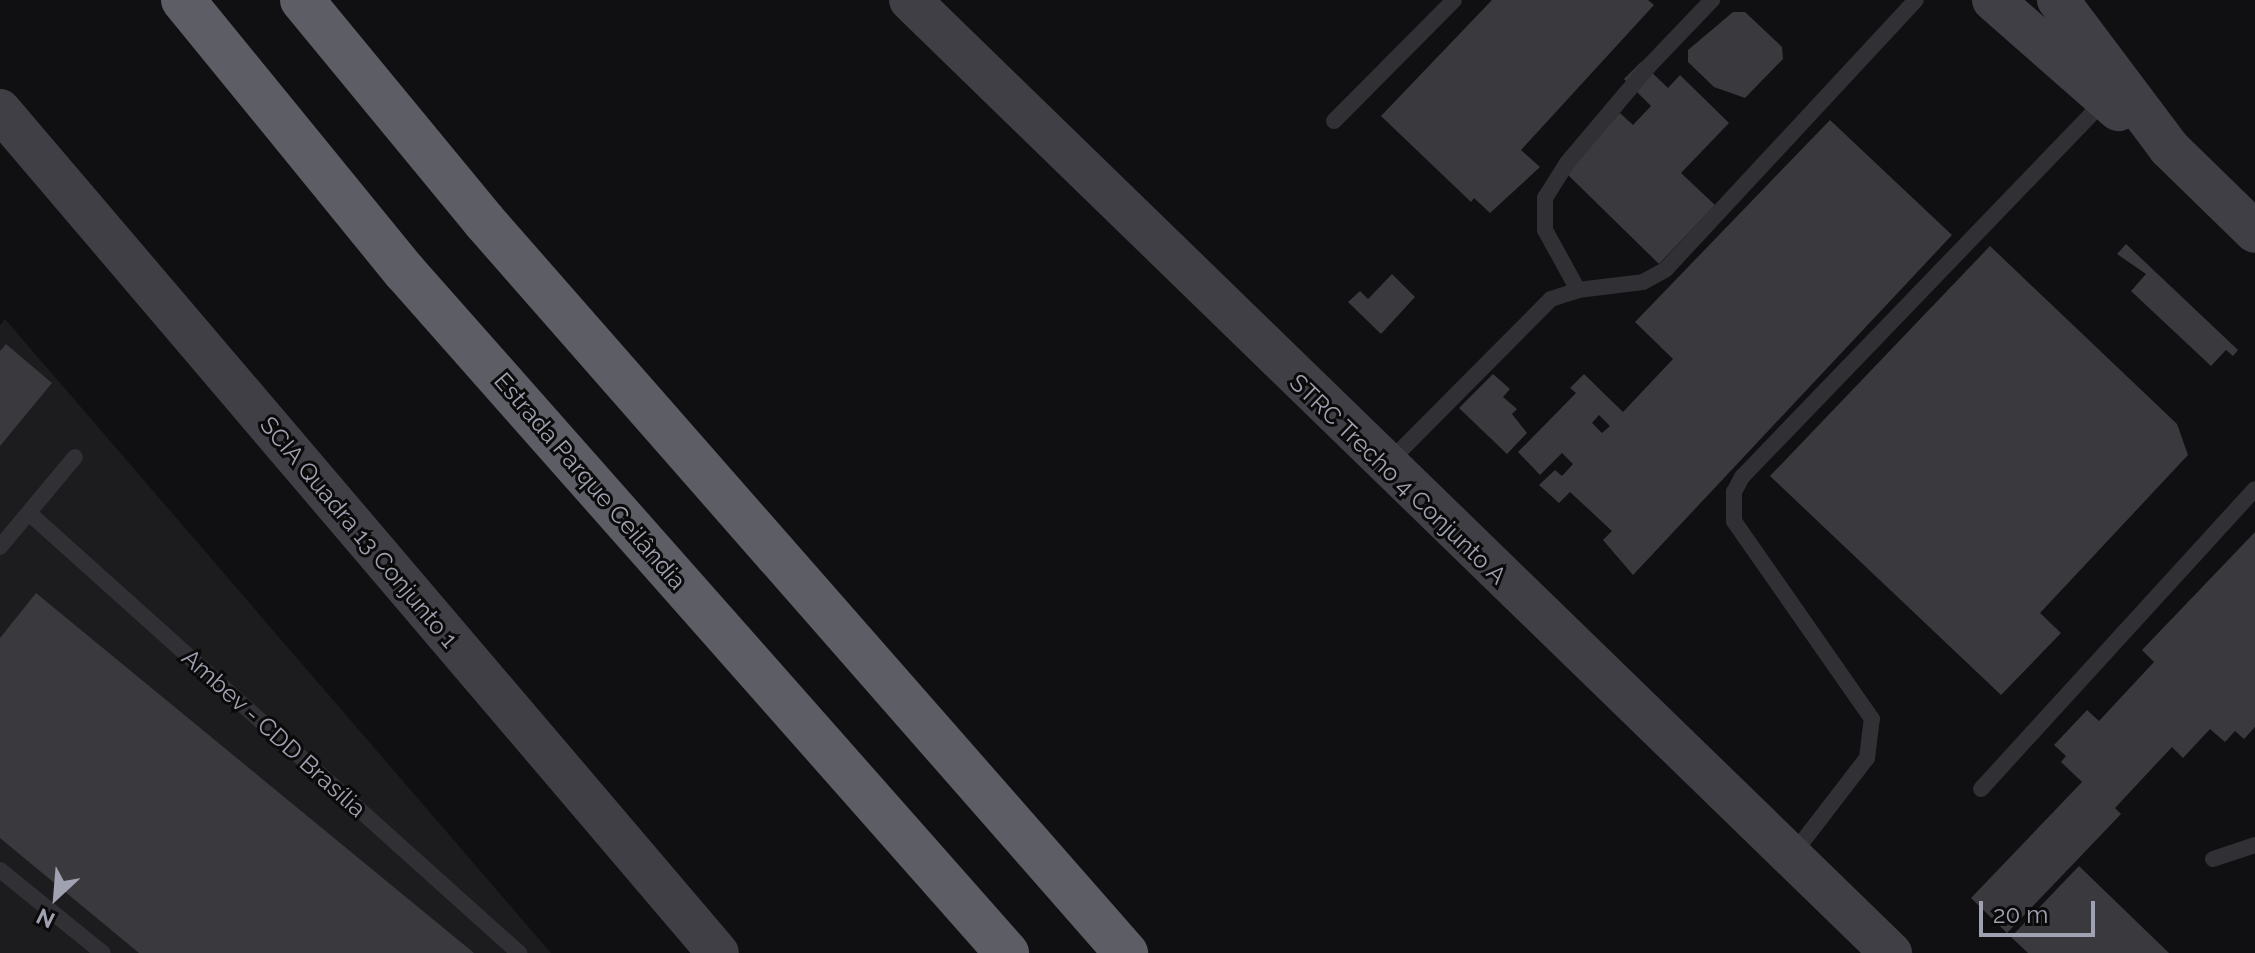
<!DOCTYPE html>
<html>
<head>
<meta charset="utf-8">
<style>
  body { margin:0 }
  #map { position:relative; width:2255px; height:953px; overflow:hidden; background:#100f11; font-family:Raleway,sans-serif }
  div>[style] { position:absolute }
  .built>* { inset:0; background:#1c1b1d }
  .building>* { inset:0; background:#3a393e }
  .lane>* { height:16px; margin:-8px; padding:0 8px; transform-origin:8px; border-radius:8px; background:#313135 }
  .secondary>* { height:42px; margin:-21px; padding:0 21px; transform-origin:21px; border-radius:21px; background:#3f3f45 }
  .highway>* { height:44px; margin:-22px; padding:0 22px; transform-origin:22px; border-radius:22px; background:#5d5d66 }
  span { translate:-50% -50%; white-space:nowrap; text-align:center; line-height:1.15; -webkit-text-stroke:6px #0b0a0b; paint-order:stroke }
  .street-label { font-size:24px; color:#a1a2b1 }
  .north { position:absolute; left:16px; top:857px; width:80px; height:80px; -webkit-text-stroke:6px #0b0a0b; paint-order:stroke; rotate:206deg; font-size:22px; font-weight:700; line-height:32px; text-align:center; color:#a1a2b1 }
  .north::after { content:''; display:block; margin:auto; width:28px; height:36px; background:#a1a2b1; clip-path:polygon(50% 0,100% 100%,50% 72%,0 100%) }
  .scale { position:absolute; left:1979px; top:901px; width:116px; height:36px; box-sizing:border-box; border:4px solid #a1a2b1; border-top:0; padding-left:10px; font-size:24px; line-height:28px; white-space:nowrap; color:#a1a2b1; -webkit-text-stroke:6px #0b0a0b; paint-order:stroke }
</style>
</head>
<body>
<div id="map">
  <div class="built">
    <i style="clip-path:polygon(5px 319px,551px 953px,0 953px,0 325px)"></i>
  </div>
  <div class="building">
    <i style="clip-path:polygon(1492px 0,1648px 0,1654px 5px,1521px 150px,1540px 167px,1490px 213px,1474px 198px,1471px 202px,1381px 116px)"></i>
    <i style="clip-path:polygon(1733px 12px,1745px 12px,1782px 47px,1783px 59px,1745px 98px,1714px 87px,1688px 62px,1688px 50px)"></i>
    <i style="clip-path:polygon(1641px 62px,1668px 88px,1680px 75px,1729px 123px,1681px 173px,1715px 205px,1659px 264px,1565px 172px,1620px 113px,1633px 125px,1651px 106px,1624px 79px)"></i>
    <i style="clip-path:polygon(evenodd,1830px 120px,1952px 235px,1633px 575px,1603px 540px,1612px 531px,1570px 492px,1559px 503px,1539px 485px,1555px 470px,1562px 476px,1573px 464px,1562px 453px,1540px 475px,1518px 452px,1576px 393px,1570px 388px,1584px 374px,1623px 412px,1673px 359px,1635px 322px,1830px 120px,1599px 415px,1610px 426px,1602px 433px,1592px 423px,1599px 415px)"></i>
    <i style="clip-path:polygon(2126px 244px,2238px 350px,2233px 356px,2226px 350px,2211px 366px,2131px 291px,2146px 274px,2117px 254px)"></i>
    <i style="clip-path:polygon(1990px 246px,2177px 424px,2188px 455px,2040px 613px,2061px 633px,2001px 695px,1770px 476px)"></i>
    <i style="clip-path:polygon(1392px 274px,1415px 297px,1381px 334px,1348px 302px,1360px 291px,1368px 299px)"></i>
    <i style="clip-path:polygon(6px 344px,52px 383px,0 446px,0 351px)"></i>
    <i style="clip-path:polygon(1493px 374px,1510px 389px,1503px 397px,1517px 409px,1512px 414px,1527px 433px,1507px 454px,1459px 408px)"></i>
    <i style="clip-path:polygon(2255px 532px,2255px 727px,2244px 739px,2235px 731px,2225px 742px,2210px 729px,2183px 758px,2172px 747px,2115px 808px,2121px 814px,2007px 933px,1971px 898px,2082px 782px,2061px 762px,2066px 756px,2054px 745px,2087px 710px,2099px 721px,2154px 662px,2142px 650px)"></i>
    <i style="clip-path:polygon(36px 593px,474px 953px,139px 953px,0 838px,0 638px)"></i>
    <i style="clip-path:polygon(2079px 866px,2169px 953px,2028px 953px,2011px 937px)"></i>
  </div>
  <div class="lane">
    <i style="left:1334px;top:121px;width:170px;rotate:-45.2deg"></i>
    <i style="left:1578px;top:290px;width:68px;rotate:-118.8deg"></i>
    <i style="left:1545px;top:230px;width:32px;rotate:-90deg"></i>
    <i style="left:1545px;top:198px;width:41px;rotate:-57.8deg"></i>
    <i style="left:1567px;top:163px;width:126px;rotate:-49.8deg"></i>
    <i style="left:1648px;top:67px;width:93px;rotate:-46.3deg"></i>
    <i style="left:1388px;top:463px;width:231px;rotate:-45.2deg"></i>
    <i style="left:1551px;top:299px;width:28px;rotate:-18deg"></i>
    <i style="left:1578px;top:290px;width:65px;rotate:-7deg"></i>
    <i style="left:1643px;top:282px;width:26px;rotate:-29deg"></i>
    <i style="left:1666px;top:269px;width:367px;rotate:-47.1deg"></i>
    <i style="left:29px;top:513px;width:659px;rotate:41.92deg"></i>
    <i style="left:0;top:547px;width:117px;rotate:-50.2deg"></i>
    <i style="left:1981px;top:789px;width:406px;rotate:-47.6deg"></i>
    <i style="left:1793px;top:854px;width:121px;rotate:-52.4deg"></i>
    <i style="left:1867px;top:758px;width:39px;rotate:-83deg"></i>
    <i style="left:1872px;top:719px;width:241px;rotate:-124.9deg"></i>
    <i style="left:1734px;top:521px;width:29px;rotate:-90deg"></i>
    <i style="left:1734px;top:492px;width:17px;rotate:-62deg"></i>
    <i style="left:1742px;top:477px;width:523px;rotate:-46.08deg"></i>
    <i style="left:2213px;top:859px;width:44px;rotate:-18.4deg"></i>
    <i style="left:0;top:870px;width:132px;rotate:38.9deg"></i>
  </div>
  <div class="secondary">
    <i style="left:910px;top:0;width:1368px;rotate:44.17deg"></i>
    <i style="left:1993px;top:0;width:167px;rotate:41.3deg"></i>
    <i style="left:2058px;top:0;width:185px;rotate:53.1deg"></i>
    <i style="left:2169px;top:148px;width:120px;rotate:44.3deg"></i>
    <i style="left:0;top:110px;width:1107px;rotate:49.58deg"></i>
  </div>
  <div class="highway">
    <i style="left:183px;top:0;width:351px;rotate:50.8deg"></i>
    <i style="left:405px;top:272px;width:909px;rotate:48.52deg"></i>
    <i style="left:302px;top:0;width:286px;rotate:50.5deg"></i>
    <i style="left:484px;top:221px;width:974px;rotate:48.75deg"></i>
  </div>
  <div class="street-label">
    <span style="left:1398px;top:479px;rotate:44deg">STRC Trecho 4 Conjunto A</span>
    <span style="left:590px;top:481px;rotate:49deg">Estrada Parque Ceilândia</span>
    <span style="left:359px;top:532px;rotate:50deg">SCIA Quadra 13 Conjunto 1</span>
    <span style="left:274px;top:733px;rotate:42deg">Ambev - CDD Brasília</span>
  </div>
  <div class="north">N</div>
  <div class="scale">20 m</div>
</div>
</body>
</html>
